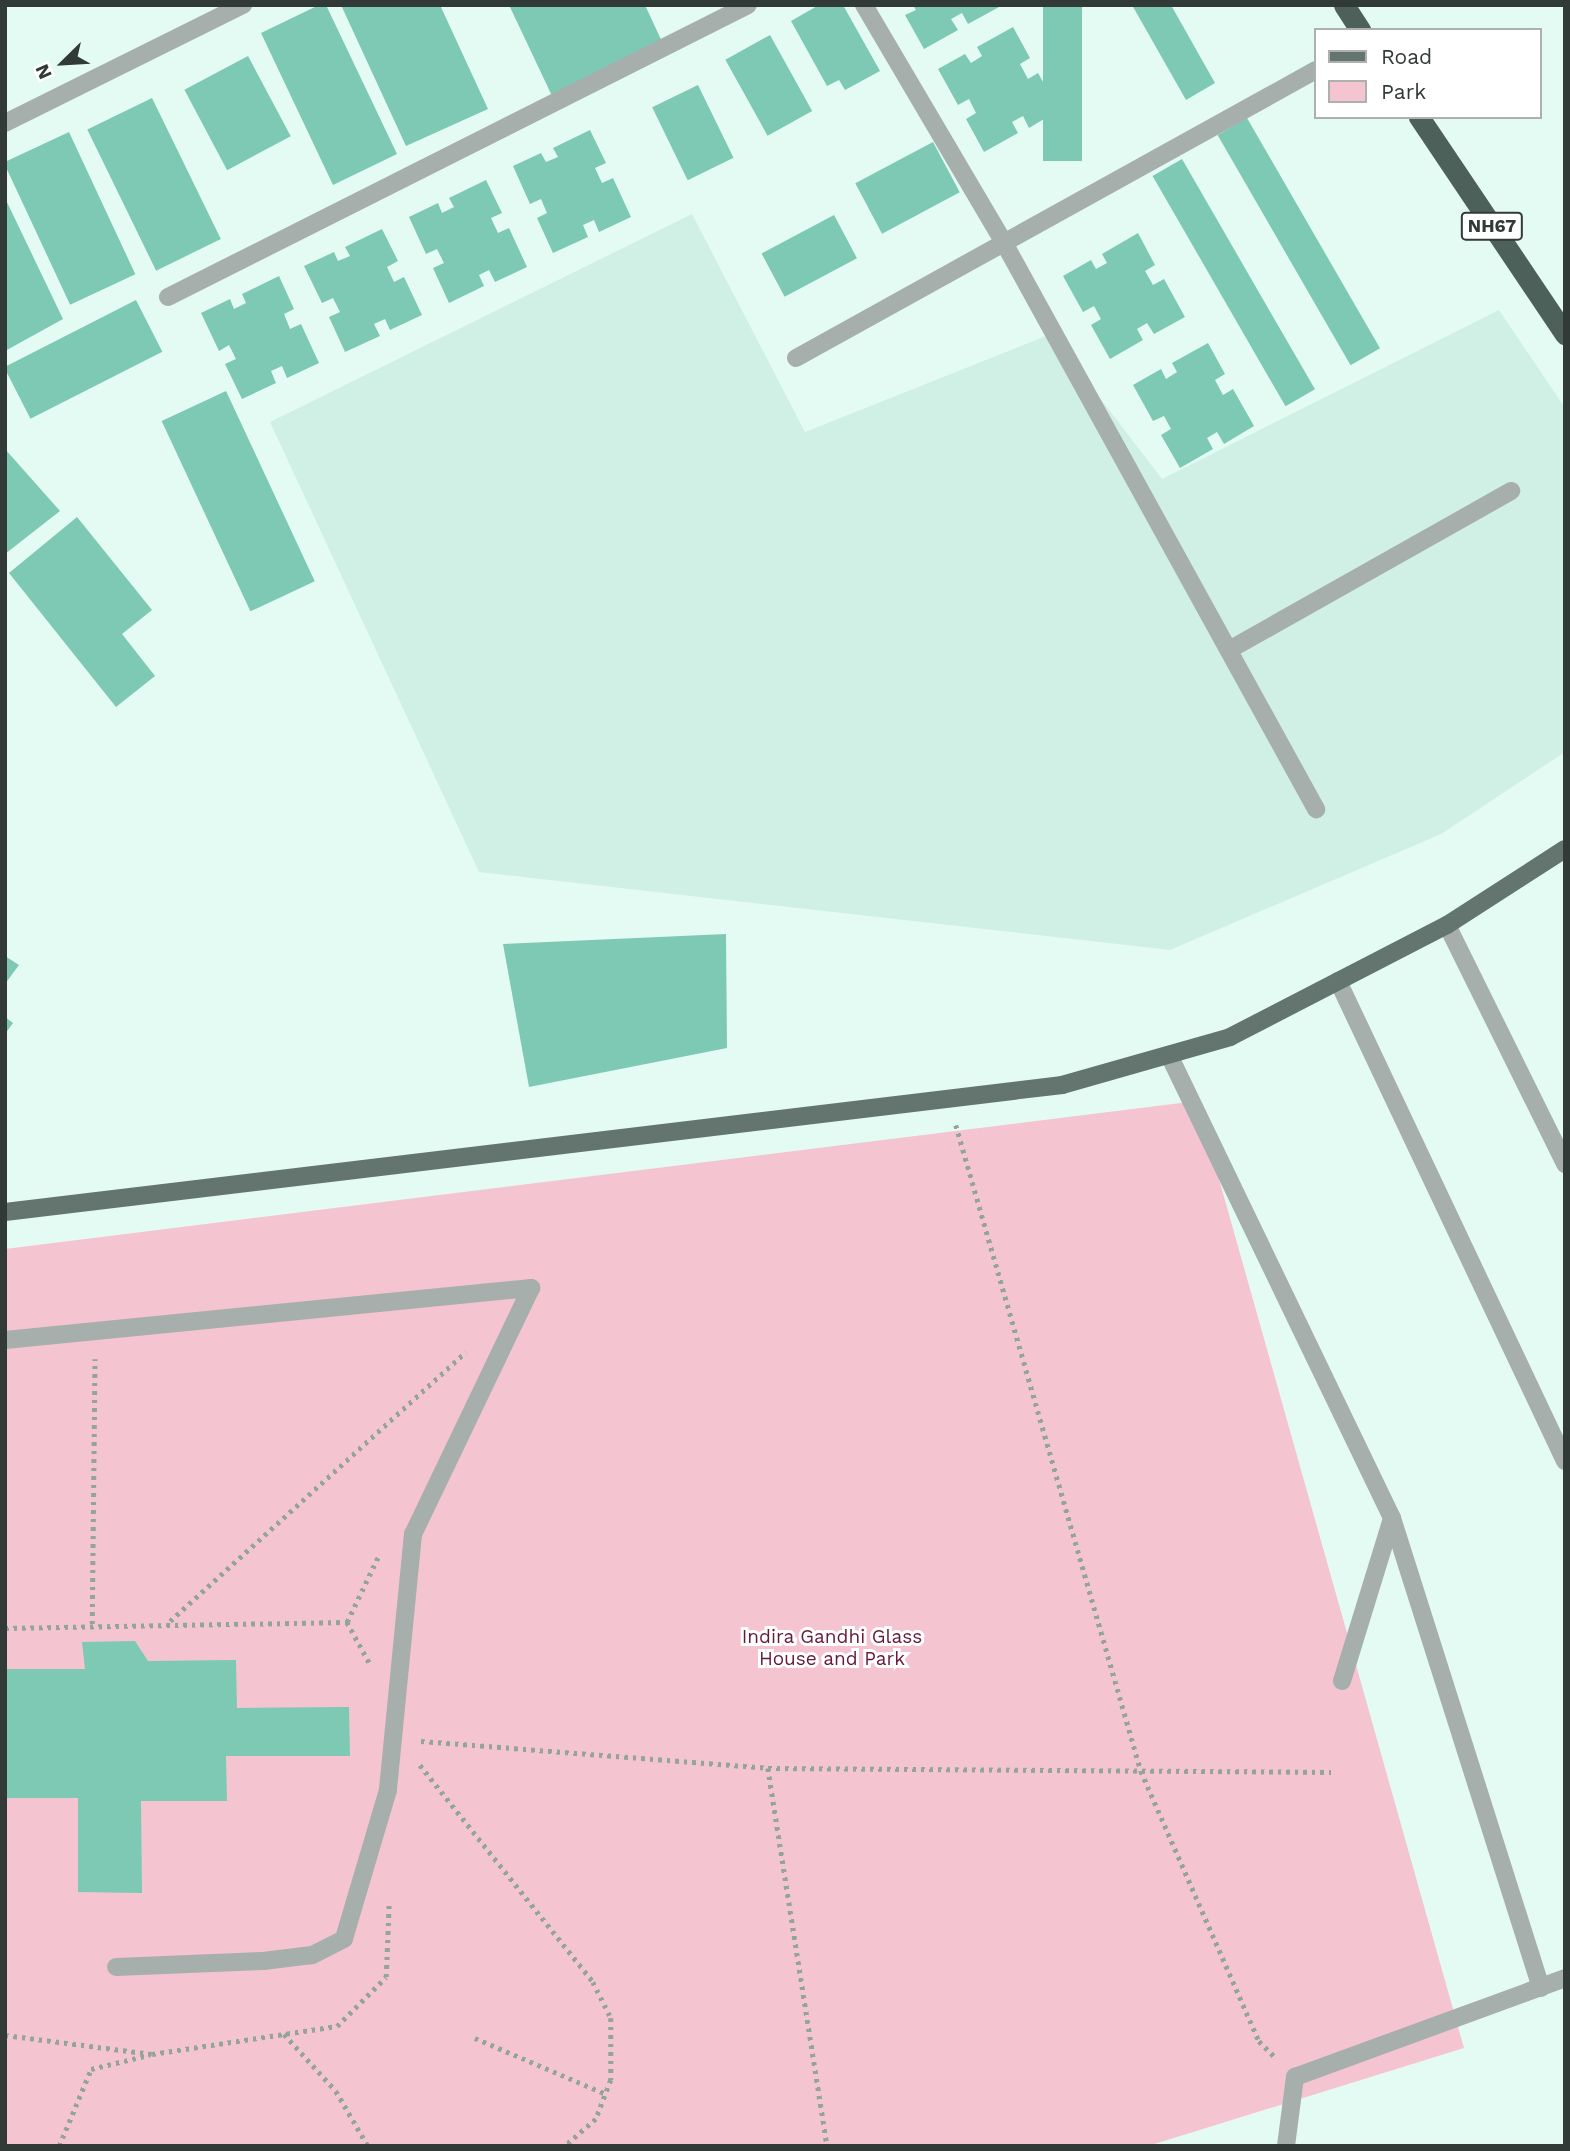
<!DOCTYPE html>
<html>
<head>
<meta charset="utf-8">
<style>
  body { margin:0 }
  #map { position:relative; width:1570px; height:2151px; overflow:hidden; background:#e4fbf4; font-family:"Work Sans",sans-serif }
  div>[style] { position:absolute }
  .built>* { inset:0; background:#d0efe5 }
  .green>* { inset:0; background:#f4c4d1 }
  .building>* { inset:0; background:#7dc9b3; transform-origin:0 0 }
  .path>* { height:4.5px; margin-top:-2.25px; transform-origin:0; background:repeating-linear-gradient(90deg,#93a39e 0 3.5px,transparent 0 8.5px) }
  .minor>* { height:18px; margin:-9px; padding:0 9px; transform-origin:9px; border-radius:9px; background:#a6afac }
  .major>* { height:18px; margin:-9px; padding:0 9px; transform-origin:9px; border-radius:9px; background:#647570 }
  .highway>* { height:21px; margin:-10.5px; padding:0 10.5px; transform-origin:10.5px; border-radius:10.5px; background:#4d615a }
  span { translate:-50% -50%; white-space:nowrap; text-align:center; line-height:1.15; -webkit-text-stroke:6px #fff; paint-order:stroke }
  .shield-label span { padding:2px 5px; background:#fff; border:2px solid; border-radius:5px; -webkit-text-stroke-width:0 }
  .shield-label { font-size:18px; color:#313a37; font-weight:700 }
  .park-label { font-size:19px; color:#661939 }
  .frame { position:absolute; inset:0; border:7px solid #313a37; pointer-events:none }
  .legend { position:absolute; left:1314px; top:28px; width:228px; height:91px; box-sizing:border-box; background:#fff; border:2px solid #adb0af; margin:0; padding:9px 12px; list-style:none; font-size:21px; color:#313a37 }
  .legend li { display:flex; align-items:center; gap:14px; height:35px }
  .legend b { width:35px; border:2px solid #adb0af }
  .north { position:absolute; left:28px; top:28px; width:70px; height:70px; -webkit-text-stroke:5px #fff; paint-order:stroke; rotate:246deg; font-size:19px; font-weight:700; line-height:28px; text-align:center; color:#313a37 }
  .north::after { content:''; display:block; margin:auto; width:24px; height:32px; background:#313a37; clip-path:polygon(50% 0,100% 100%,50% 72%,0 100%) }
</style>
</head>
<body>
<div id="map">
  <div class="built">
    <i style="clip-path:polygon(692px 214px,805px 432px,1051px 334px,1162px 479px,1499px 310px,1565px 408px,1565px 752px,1441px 834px,1170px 950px,479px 872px,270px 422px)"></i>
  </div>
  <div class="green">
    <i style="clip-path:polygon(1197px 1101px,1464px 2048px,1148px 2146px,5px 2146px,5px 1249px)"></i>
  </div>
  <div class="building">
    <i style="clip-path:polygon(319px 5px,326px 5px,397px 154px,333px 185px,261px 33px)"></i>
    <i style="clip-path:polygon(341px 5px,440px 5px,488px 109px,406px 146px)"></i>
    <i style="clip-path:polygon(509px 5px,645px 5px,664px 46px,553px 98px)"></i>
    <i style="clip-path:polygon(819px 5px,843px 5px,880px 71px,845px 90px,839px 80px,827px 86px,791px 21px)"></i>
    <i style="clip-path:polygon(913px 5px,998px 5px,999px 7px,968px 24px,962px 13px,951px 19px,958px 30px,924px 49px,905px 15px,916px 10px)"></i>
    <i style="left:1043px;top:5px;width:39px;height:156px"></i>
    <i style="clip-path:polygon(1132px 5px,1171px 5px,1215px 83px,1186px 100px)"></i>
    <i style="clip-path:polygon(1013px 27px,1030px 58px,1020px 64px,1028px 79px,1038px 73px,1059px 110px,1029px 128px,1023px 116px,1012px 122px,1018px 133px,984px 152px,966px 119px,976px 113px,969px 99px,958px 105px,938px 69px,965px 54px,971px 63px,982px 56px,977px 47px)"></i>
    <i style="left:770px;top:35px;width:87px;height:51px;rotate:61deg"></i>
    <i style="left:248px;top:56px;width:91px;height:72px;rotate:62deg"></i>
    <i style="left:698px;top:85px;width:81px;height:51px;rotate:64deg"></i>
    <i style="left:152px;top:98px;width:157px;height:72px;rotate:64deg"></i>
    <i style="left:1247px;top:118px;width:266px;height:34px;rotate:60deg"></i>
    <i style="clip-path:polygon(590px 130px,606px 163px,595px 168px,602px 183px,613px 178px,631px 217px,599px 232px,594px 220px,583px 225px,588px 237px,553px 253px,537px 218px,547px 213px,541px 199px,530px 204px,513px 166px,541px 153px,546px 162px,558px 157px,553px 148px)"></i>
    <i style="left:69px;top:132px;width:157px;height:72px;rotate:65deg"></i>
    <i style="left:933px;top:142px;width:57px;height:88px;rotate:62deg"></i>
    <i style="left:1182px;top:159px;width:266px;height:34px;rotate:60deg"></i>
    <i style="clip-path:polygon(486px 180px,502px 213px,491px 218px,498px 233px,509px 228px,527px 267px,495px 282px,489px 270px,479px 275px,484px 286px,449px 303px,433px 268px,444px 263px,437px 249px,426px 254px,409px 217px,438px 203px,442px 213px,454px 207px,449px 198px)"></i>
    <i style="clip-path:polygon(5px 198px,63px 319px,5px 351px)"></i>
    <i style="left:834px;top:215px;width:49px;height:82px;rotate:62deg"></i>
    <i style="clip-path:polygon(382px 229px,398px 261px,387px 267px,394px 282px,404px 277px,422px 315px,390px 330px,385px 319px,374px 324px,380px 336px,345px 352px,329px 317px,340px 312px,333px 298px,322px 303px,304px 266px,334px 252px,338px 261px,350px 256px,345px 247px)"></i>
    <i style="clip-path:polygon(1138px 233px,1155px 265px,1145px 271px,1153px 285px,1164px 279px,1185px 317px,1154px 334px,1147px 323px,1137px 329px,1143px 340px,1110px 359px,1091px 325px,1101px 319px,1094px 306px,1083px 312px,1063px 276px,1091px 260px,1096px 269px,1107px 263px,1102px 254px)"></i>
    <i style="clip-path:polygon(279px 276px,294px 309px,284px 314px,290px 329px,301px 324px,319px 363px,287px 378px,282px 366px,271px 371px,276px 383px,242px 399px,225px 364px,236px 359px,229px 345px,219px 351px,201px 313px,230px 299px,234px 309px,246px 303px,242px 294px)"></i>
    <i style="left:136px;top:300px;width:58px;height:148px;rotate:63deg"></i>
    <i style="clip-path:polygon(1208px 343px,1225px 374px,1215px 380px,1223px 395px,1233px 389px,1254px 426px,1224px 444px,1217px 432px,1207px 438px,1213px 449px,1180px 468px,1161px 435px,1171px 429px,1164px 416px,1153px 421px,1133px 385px,1161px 369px,1166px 379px,1177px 372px,1172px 363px)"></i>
    <i style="left:226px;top:391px;width:210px;height:71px;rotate:65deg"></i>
    <i style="clip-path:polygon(5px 449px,60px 511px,5px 554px)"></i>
    <i style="clip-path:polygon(77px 517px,152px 610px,122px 634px,155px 676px,116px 707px,9px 573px)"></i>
    <i style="clip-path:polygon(726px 934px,727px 1048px,529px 1087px,503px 944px)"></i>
    <i style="clip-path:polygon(5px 956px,19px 965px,5px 984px)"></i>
    <i style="clip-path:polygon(5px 1017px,13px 1023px,5px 1034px)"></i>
    <i style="clip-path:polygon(135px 1641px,148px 1661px,236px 1660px,237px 1708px,349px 1707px,350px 1756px,226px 1756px,227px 1801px,141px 1801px,142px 1893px,78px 1892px,78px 1798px,5px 1798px,5px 1669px,85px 1669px,82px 1642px)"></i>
  </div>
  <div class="path">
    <i style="left:956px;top:1125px;width:672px;rotate:74.02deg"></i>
    <i style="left:1141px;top:1771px;width:295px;rotate:66.4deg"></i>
    <i style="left:1259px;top:2041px;width:23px;rotate:45deg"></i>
    <i style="left:170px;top:1621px;width:400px;rotate:-42.3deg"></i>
    <i style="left:347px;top:1622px;width:74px;rotate:-64.5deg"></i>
    <i style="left:347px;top:1622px;width:48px;rotate:61.3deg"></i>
    <i style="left:92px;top:1624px;width:265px;rotate:-89.4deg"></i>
    <i style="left:5px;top:1628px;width:342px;rotate:-1deg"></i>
    <i style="left:421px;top:1741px;width:348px;rotate:4.4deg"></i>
    <i style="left:768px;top:1768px;width:563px;rotate:0.41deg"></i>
    <i style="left:420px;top:1765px;width:278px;rotate:51.4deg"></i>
    <i style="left:593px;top:1982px;width:40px;rotate:63.4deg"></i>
    <i style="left:611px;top:2018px;width:62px;rotate:90deg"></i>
    <i style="left:611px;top:2080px;width:42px;rotate:111deg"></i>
    <i style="left:596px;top:2119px;width:41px;rotate:138.9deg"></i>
    <i style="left:768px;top:1768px;width:383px;rotate:81.1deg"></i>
    <i style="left:284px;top:2034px;width:77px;rotate:47.6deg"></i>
    <i style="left:336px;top:2091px;width:64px;rotate:59.8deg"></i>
    <i style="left:5px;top:2035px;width:148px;rotate:7.4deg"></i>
    <i style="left:152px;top:2054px;width:187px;rotate:-8.6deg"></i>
    <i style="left:337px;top:2026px;width:69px;rotate:-45deg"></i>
    <i style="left:386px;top:1977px;width:76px;rotate:-87.7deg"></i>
    <i style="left:475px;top:2038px;width:142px;rotate:23.1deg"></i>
    <i style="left:59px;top:2146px;width:83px;rotate:-67.4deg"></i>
    <i style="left:91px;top:2069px;width:60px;rotate:-13.6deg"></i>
  </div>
  <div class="minor">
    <i style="left:864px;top:5px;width:274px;rotate:59.5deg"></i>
    <i style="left:1003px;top:241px;width:649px;rotate:61.14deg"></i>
    <i style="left:5px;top:123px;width:266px;rotate:-26.4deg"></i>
    <i style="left:168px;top:297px;width:649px;rotate:-26.72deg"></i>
    <i style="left:796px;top:358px;width:594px;rotate:-28.98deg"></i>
    <i style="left:1229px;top:650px;width:324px;rotate:-29.4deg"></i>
    <i style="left:1447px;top:925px;width:267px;rotate:63.7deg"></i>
    <i style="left:1338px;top:981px;width:531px;rotate:64.69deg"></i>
    <i style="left:1169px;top:1055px;width:514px;rotate:64.28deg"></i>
    <i style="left:1392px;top:1518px;width:493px;rotate:72.4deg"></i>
    <i style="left:5px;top:1340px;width:529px;rotate:-5.65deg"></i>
    <i style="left:531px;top:1288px;width:273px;rotate:115.6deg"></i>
    <i style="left:413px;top:1534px;width:257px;rotate:95.6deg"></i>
    <i style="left:388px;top:1790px;width:155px;rotate:106.5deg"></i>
    <i style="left:344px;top:1939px;width:36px;rotate:153deg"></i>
    <i style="left:312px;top:1955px;width:49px;rotate:173deg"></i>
    <i style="left:263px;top:1961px;width:147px;rotate:177.7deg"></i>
    <i style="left:1342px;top:1681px;width:170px;rotate:-72.9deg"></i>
    <i style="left:1286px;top:2146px;width:70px;rotate:-82.6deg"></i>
    <i style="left:1295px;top:2077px;width:288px;rotate:-20.1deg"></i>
  </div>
  <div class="major">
    <i style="left:5px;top:1212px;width:1065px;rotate:-6.85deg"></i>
    <i style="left:1062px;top:1085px;width:175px;rotate:-15.9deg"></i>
    <i style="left:1230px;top:1037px;width:244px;rotate:-27.3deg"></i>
    <i style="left:1447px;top:925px;width:140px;rotate:-32.8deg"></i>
  </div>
  <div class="highway">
    <i style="left:1344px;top:5px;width:30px;rotate:57deg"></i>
    <i style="left:1419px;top:117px;width:262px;rotate:56.1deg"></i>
  </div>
  <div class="shield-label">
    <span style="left:1492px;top:226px">NH67</span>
  </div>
  <div class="park-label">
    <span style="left:832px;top:1648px">Indira Gandhi Glass<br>House and Park</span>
  </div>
  <div class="frame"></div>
  <ul class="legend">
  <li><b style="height:9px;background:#647570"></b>Road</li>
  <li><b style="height:19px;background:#f4c4d1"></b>Park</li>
  </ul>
  <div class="north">N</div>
</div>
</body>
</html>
